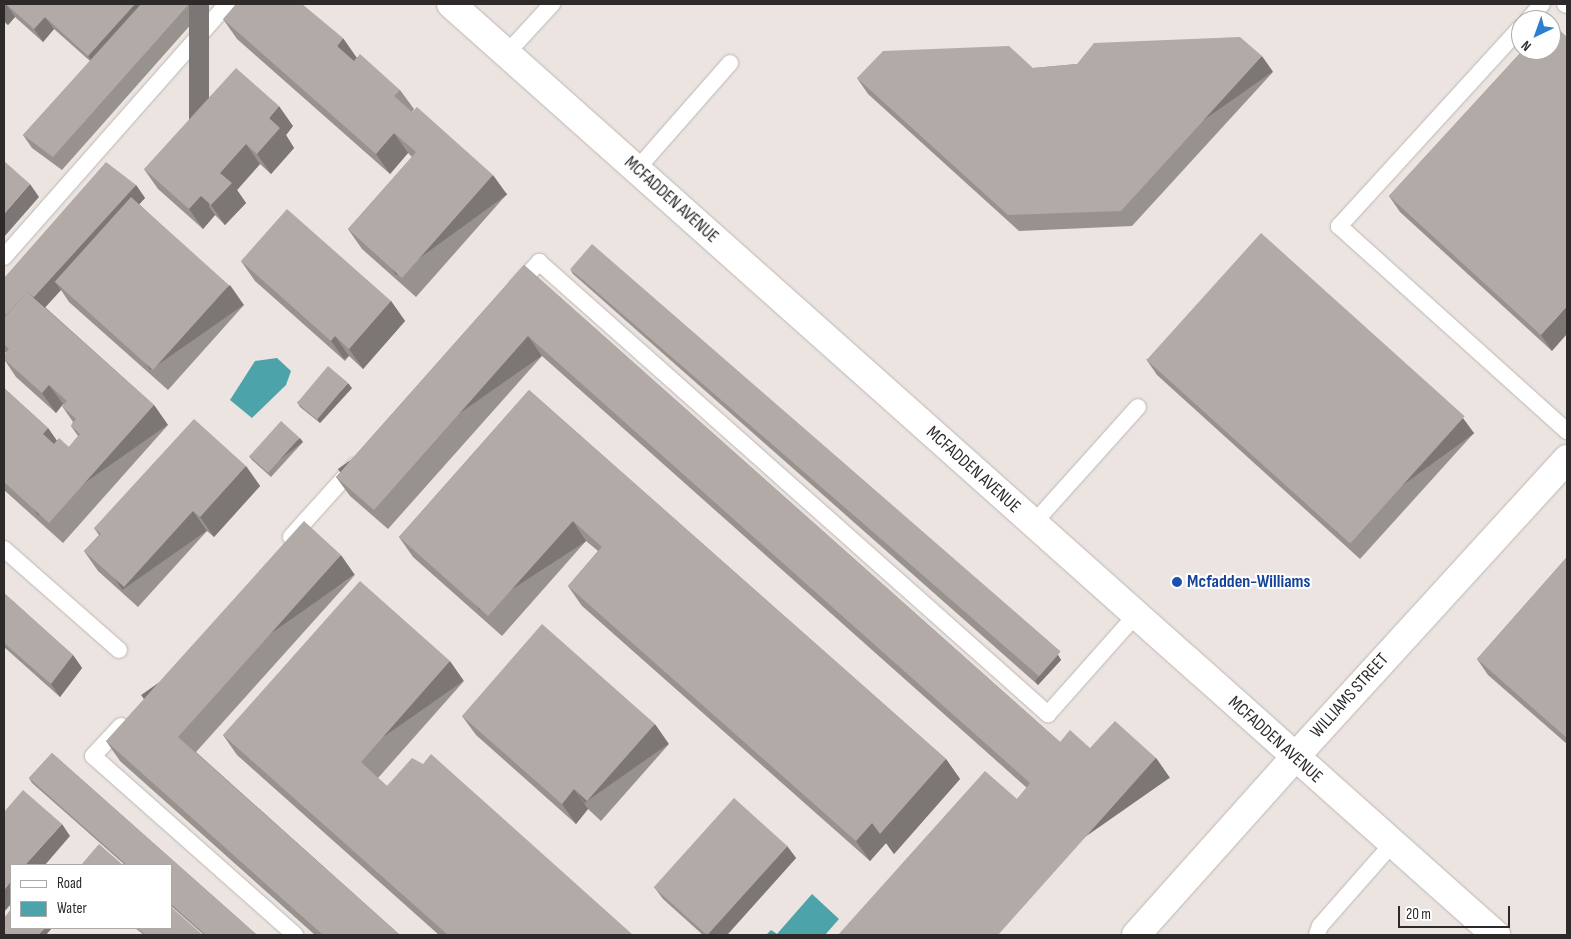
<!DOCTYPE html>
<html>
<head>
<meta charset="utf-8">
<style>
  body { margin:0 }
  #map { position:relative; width:1571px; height:939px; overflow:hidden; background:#ebe4e0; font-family:"Sofia Sans Condensed",sans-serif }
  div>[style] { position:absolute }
  .water>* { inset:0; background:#4ca3a9 }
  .roads { filter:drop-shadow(0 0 1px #bdb6b2) drop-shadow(0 0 1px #bdb6b2) }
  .service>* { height:16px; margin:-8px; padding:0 8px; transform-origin:8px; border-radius:8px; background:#fff }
  .minor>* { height:28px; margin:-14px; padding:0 14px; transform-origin:14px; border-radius:14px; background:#fff }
  .tertiary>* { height:28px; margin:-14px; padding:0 14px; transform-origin:14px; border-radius:14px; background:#fff }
  .secondary>* { height:28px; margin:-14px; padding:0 14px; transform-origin:14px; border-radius:14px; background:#fff }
  .wall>* { inset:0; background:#98928f }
  .shaded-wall>* { inset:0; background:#7c7774; transform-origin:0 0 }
  .building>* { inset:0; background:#b1aaa6; transform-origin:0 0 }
  .dots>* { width:14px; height:14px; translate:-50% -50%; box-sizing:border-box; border:2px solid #fff; border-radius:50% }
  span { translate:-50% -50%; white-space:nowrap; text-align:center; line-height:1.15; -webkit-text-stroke:4.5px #fff; paint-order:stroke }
  .street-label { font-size:18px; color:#2d2a29 }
  .transit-label { font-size:18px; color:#164399; font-weight:700 }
  .left { translate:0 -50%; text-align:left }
  .frame { position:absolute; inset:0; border:5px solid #2d2a29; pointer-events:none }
  .legend { position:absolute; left:10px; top:864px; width:162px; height:65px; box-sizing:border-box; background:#fff; border:1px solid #abaaa9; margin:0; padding:6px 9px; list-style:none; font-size:15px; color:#2d2a29 }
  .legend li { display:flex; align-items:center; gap:10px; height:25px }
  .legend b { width:25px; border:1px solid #abaaa9 }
  .north { position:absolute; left:1511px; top:10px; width:50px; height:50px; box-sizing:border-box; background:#fff; border:1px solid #abaaa9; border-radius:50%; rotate:222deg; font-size:14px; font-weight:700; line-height:20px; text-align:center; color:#2d2a29 }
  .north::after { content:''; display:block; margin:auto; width:18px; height:22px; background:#2c7fce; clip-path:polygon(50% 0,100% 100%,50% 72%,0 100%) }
  .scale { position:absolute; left:1398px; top:906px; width:112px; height:22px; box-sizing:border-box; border:2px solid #2d2a29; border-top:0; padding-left:6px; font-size:15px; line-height:18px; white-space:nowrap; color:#2d2a29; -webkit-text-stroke:4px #fff; paint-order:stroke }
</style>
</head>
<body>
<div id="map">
  <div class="water">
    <i style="clip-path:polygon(277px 358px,291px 371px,286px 385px,252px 418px,230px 400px,255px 361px)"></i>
    <i style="clip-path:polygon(812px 894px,839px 919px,825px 935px,766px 935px,771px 930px,777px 934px)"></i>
  </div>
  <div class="roads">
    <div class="service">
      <i style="left:1565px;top:4px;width:2px;rotate:27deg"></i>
      <i style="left:1528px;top:20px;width:21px;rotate:-49deg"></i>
      <i style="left:1521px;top:27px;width:270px;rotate:132.4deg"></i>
      <i style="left:1339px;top:226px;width:307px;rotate:42deg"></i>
      <i style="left:507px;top:53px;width:67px;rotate:-47.4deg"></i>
      <i style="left:637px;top:169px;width:141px;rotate:-48.7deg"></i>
      <i style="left:4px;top:257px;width:337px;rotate:-48.6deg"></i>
      <i style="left:517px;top:286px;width:33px;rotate:-47deg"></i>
      <i style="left:539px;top:262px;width:681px;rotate:41.61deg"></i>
      <i style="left:1048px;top:714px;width:131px;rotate:-48.4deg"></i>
      <i style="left:1033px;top:524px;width:157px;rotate:-48.1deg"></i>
      <i style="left:291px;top:537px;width:96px;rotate:-48deg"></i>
      <i style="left:4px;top:549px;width:153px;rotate:41.3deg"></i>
      <i style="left:121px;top:726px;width:41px;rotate:133deg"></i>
      <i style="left:93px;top:756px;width:270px;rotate:41.5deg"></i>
      <i style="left:1317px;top:935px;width:9px;rotate:-72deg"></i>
      <i style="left:1320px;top:926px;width:109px;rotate:-48.7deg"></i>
    </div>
    <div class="minor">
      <i style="left:1294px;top:758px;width:405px;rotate:-47.6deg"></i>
    </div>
    <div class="tertiary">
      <i style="left:1136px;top:935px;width:237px;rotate:-48.2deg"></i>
    </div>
    <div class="secondary">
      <i style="left:451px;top:4px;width:1400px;rotate:41.7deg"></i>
    </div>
  </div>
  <div class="wall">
    <i style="clip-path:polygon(4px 4px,209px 4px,62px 170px,32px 148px,23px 135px,90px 61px,54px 29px,43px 42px,15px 17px,8px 25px,4px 22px)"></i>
    <i style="clip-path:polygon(223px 19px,400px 90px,414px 109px,412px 112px,507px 194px,416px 297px,362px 249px,348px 229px,412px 157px,408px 153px,390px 174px,237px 39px)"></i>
    <i style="clip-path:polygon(1523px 50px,1552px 351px,1400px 212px,1389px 196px)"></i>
    <i style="clip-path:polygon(1077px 64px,1273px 72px,1132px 226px,1019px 231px,868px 94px,857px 78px,1033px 68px)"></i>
    <i style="clip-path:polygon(293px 126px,286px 135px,294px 148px,271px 174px,260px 164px,237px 190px,246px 203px,225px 225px,215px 215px,203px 229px,158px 189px,144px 169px)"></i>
    <i style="clip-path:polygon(136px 185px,145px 198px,139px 204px,244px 305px,168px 390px,69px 302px,61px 290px,45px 307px,154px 405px,168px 425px,63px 543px,4px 490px,4px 388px,48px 428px,57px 441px,69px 447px,78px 436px,71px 426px,73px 422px,62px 406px,64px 405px,63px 404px,56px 413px,16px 377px,4px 359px,4px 355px,6px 353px,4px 350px,4px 318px,5px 316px,4px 315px,4px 278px)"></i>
    <i style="clip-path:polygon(241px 261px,391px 301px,405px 321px,363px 369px,349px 356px,345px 361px,255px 281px)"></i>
    <i style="clip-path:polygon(524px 265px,1060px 742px,1090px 748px,1156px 758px,1170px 778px,1017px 799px,1027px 788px,542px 356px,388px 529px,350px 496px,336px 477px)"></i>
    <i style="clip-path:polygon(570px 269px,1058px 655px,1061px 660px,1038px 685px,573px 274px)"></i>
    <i style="clip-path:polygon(1146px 359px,1474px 433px,1360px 559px,1157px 375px)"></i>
    <i style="clip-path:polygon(352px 388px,320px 423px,300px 407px,297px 402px)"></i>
    <i style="clip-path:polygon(529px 390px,946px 759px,960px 779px,894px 854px,886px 843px,870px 861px,582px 606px,568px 586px,598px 551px,586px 541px,502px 636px,413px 557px,399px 537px)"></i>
    <i style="clip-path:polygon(303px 442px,271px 477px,252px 460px,249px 456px)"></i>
    <i style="clip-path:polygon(246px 466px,260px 486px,214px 537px,207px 531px,138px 607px,98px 571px,84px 551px,99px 535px,94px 528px)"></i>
    <i style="clip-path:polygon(1567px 557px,1567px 744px,1488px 675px,1477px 659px)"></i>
    <i style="clip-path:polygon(355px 575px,196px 752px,400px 935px,315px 935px,120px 761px,106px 741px)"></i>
    <i style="clip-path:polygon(4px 593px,73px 655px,82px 668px,60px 697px,4px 647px)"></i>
    <i style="clip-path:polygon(464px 681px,378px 778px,387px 786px,633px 935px,439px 935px,237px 755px,223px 735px)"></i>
    <i style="clip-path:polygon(462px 716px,669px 744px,601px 821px,588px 809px,576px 824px,476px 735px)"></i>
    <i style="clip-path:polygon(52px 753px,257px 935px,204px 935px,171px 906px,171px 865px,125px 865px,32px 783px,29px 778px)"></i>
    <i style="clip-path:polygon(787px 846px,796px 858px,727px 935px,703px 935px,663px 899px,654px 887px)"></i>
    <i style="clip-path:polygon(135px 928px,171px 928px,203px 935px,144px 935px)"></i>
  </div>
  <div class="shaded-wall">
    <i style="clip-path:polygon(6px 4px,15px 17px,8px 25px,4px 20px,4px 7px)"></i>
    <i style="clip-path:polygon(135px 4px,150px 4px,97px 68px,88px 56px)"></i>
    <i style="left:189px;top:4px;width:20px;height:205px"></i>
    <i style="clip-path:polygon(45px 17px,54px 29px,43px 42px,34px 29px)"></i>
    <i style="clip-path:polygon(343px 38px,357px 58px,351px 66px,337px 46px)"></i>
    <i style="left:1262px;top:56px;width:19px;height:210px;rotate:55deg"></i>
    <i style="clip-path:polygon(279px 106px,293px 126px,286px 135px,294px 148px,271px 174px,257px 154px,269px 118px)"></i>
    <i style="clip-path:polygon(394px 133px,408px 153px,390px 174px,376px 154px)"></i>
    <i style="clip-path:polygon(246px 144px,260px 164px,237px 190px,246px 203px,225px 225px,211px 205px,220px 173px)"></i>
    <i style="left:493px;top:175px;width:24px;height:137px;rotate:54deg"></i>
    <i style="clip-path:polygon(30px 184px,39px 197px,4px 237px,4px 214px)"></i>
    <i style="clip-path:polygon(136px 185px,145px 198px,62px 289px,55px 282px,61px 290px,21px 334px,12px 321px)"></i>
    <i style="clip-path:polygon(201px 196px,215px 215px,203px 229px,189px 209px)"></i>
    <i style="left:230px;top:285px;width:24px;height:114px;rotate:55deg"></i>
    <i style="clip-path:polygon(391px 301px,405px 321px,363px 369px,349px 349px)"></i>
    <i style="clip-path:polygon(1567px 306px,1567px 334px,1552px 351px,1541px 335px)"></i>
    <i style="left:335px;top:336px;width:24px;height:6px;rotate:55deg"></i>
    <i style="left:528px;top:336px;width:24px;height:232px;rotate:55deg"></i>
    <i style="clip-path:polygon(348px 383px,352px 388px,320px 423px,317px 419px)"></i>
    <i style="clip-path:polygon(49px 385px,63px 404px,56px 413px,42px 393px)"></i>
    <i style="left:154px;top:405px;width:24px;height:158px;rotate:55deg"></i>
    <i style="left:1463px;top:418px;width:19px;height:169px;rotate:54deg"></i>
    <i style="clip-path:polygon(48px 428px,62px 448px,57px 454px,43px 434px)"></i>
    <i style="left:300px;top:438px;width:5px;height:47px;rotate:53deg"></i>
    <i style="clip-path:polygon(246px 466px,260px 486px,214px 537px,200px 517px)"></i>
    <i style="left:193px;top:511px;width:24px;height:103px;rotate:55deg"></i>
    <i style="left:573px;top:521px;width:24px;height:127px;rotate:57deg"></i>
    <i style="left:341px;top:555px;width:24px;height:244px;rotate:55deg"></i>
    <i style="clip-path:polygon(73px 655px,82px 668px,60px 697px,51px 684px)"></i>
    <i style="clip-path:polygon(1058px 655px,1061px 660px,1038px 685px,1035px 681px)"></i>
    <i style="left:450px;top:661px;width:24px;height:135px;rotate:55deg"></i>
    <i style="left:655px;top:724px;width:24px;height:103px;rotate:55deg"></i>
    <i style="left:1156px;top:758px;width:24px;height:237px;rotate:55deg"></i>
    <i style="clip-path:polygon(946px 759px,960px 779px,894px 854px,886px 843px,870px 861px,856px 841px,872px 823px)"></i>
    <i style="clip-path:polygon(574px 789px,588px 809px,576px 824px,562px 804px)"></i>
    <i style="clip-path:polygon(62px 824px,70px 836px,45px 865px,25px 865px)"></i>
    <i style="clip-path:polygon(787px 846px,796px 858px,727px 935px,708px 935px,707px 934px)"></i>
    <i style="clip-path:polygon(11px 881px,11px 904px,4px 912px,4px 890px)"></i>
    <i style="clip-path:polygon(45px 928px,52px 928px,46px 935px,38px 935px)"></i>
  </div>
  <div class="building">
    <i style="clip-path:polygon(4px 4px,135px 4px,88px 56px,45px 17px,34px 29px,6px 4px,4px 7px)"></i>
    <i style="clip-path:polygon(141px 4px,189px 4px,53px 157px,23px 135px)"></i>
    <i style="clip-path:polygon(236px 4px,302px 4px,343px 38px,337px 46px,354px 61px,360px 54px,400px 90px,394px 96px,412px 112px,417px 107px,493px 175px,402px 278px,348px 229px,416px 152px,394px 133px,376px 154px,223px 19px)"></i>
    <i style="clip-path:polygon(1551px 22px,1567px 37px,1567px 306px,1541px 335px,1389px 196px,1523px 50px,1551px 50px)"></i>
    <i style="clip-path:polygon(1240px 37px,1262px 56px,1121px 211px,1008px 215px,857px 78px,883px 51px,1009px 46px,1033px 68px,1077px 64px,1094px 43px)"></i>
    <i style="clip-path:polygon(236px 68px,279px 106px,269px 118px,280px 128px,257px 154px,246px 144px,220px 173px,232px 183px,211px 205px,201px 196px,189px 209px,144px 169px)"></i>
    <i style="clip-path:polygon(4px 161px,30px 184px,4px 214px)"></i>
    <i style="clip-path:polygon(106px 162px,136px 185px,34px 297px,27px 292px,6px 315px,4px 312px,4px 278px)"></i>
    <i style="left:131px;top:197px;width:132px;height:114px;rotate:42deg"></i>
    <i style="clip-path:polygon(287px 209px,391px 301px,349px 349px,335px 336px,331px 341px,241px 261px)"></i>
    <i style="left:1261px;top:233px;width:274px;height:171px;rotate:42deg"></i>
    <i style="left:592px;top:244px;width:621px;height:33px;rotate:41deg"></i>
    <i style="clip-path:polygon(524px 265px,1060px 742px,1070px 730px,1090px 748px,1115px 721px,1156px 758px,998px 935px,838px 935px,985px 771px,1017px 799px,1030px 783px,528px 336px,374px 510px,336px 477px)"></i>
    <i style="clip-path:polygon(27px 292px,154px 405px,49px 523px,4px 482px,4px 388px,48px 428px,43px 434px,54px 444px,59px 438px,69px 447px,80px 434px,71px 426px,76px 419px,62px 406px,67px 401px,49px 385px,42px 393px,4px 359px,4px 355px,9px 349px,4px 344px,4px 318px)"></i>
    <i style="left:328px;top:366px;width:26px;height:48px;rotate:40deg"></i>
    <i style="clip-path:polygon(529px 390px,946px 759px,880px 834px,872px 823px,856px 841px,568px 586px,602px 547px,573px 521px,488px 616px,399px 537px)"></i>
    <i style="clip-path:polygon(194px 419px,246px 466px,200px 517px,193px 511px,124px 587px,84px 551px,101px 534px,94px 528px)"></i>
    <i style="left:281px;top:421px;width:25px;height:47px;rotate:42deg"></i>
    <i style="clip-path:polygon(304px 521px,341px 555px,178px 737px,400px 935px,323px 935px,106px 741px)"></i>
    <i style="clip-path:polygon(1567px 557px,1567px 738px,1477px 659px)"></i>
    <i style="clip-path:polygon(360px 581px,450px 661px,361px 762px,387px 786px,412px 758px,423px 764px,431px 754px,633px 935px,448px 935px,223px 735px)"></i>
    <i style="clip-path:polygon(4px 593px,73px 655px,51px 684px,4px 643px)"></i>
    <i style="clip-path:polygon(542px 624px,655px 724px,587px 801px,574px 789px,562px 804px,462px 716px)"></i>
    <i style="clip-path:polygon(52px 753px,257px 935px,206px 935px,171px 904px,171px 865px,127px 865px,29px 778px)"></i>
    <i style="clip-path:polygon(23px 790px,62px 824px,25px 865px,11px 865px,11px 881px,4px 890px,4px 812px)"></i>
    <i style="left:734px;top:798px;width:72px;height:120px;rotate:42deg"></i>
    <i style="clip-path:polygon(99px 844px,123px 865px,81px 865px)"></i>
    <i style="clip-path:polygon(171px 907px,203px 935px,146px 935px,137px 928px,171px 928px)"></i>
    <i style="clip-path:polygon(11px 909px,11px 928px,45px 928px,38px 935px,4px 935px,4px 918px)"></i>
  </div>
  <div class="dots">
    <i style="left:1177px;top:582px;background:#1a4fb4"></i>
  </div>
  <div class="street-label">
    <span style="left:671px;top:200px;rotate:42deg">MCFADDEN AVENUE</span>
    <span style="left:973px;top:470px;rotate:42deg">MCFADDEN AVENUE</span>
    <span style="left:1350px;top:696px;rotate:-48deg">WILLIAMS STREET</span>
    <span style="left:1275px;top:740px;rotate:42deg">MCFADDEN AVENUE</span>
  </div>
  <div class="transit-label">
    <span class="left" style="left:1187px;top:582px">Mcfadden-Williams</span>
  </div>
  <div class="frame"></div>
  <ul class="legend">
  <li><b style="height:6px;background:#fff"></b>Road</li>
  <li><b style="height:14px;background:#4ca3a9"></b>Water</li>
  </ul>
  <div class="north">N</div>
  <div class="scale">20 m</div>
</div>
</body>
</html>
